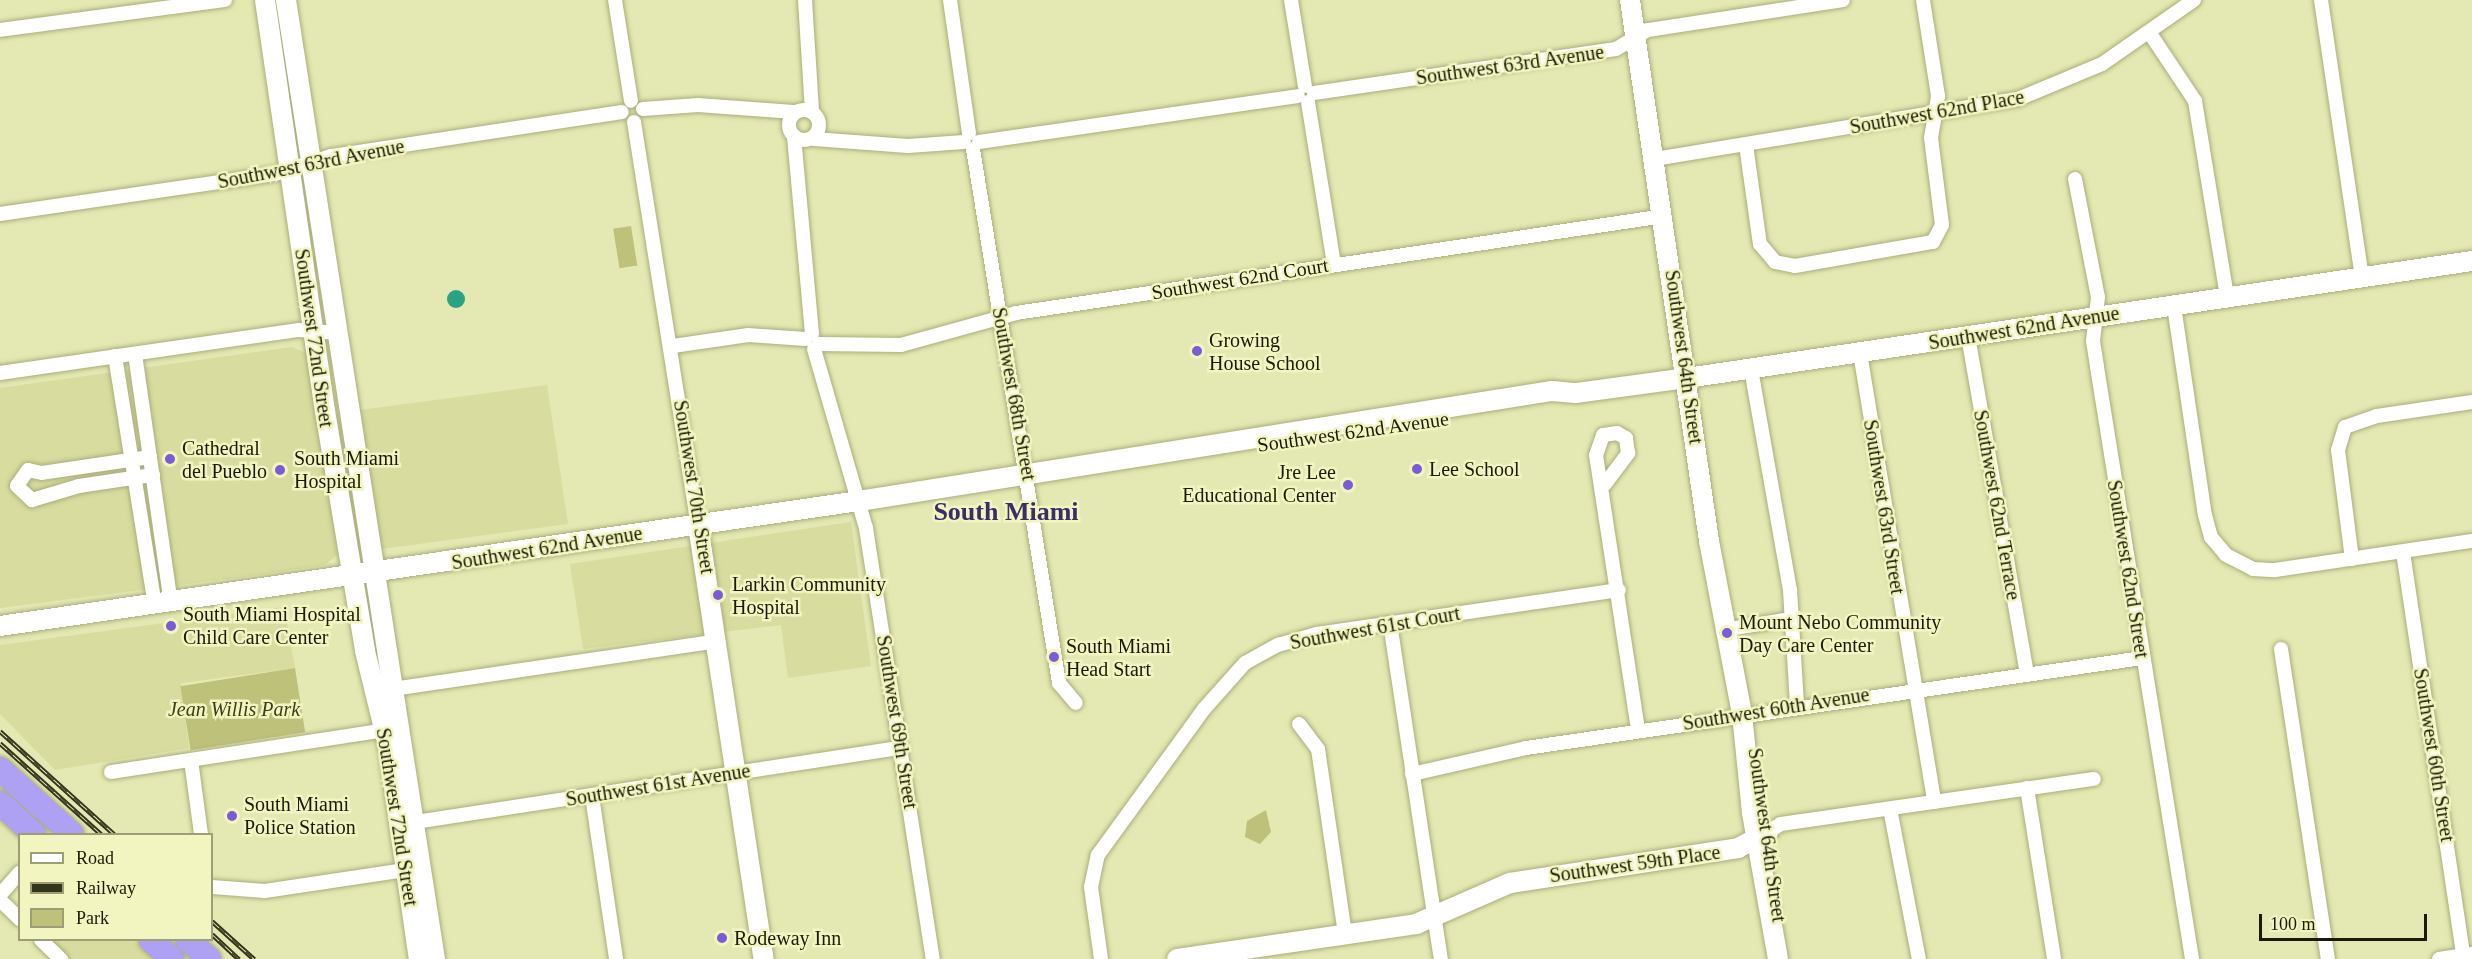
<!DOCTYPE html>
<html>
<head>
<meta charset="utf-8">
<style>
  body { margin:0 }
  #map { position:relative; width:2472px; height:959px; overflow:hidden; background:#e4e8b2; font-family:"Times New Roman",serif }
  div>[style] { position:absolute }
  .built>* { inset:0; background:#d8dc9e }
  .green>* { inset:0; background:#bdc17a; transform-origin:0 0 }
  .water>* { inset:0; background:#28a485 }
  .round { border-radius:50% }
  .roads { filter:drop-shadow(0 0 2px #abae7b) drop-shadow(0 0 2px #abae7b) }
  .street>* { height:14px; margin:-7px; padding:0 7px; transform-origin:7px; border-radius:7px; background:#fff }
  .street>.ring { margin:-7px; padding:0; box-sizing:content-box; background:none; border:14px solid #fff; border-radius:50% }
  .secondary>* { height:20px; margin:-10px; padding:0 10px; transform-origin:10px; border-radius:10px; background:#fff }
  .highway>* { height:24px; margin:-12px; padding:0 12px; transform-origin:12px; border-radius:12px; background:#aea0f3 }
  .rail>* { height:5px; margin-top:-2.5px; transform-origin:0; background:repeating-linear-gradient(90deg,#f2f5bf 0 9px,#34361c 0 18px); box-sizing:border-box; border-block:2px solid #34361c }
  .dots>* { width:16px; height:16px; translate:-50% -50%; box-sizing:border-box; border:3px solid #f2f5bf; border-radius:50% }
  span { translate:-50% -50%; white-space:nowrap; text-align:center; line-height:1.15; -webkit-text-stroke:5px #f2f5bf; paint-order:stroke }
  .street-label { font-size:20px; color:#1a1b06 }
  .poi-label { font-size:20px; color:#1a1b06 }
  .left { translate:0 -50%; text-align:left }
  .right { translate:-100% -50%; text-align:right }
  .park-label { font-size:20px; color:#3c3e17; font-style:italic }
  .district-label { font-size:26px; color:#3b2d68; font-weight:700 }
  .legend { position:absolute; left:18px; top:833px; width:195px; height:108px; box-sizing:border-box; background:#f2f5bf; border:2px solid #9c9e75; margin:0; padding:8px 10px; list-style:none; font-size:18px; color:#1a1b06 }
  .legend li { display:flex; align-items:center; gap:12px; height:30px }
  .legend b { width:30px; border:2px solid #9c9e75 }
  .scale { position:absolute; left:2259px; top:914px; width:168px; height:27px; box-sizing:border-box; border:3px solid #1a1b06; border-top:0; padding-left:8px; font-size:18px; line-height:21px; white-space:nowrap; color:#1a1b06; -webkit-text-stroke:4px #f2f5bf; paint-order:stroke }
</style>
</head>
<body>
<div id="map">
  <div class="built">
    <i style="clip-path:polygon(292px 347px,306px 353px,316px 416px,547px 385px,568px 524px,337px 555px,325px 565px,258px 575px,0 608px,0 388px)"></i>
    <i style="clip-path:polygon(851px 522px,871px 666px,788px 678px,781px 625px,583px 649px,570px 564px)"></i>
    <i style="clip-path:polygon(284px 607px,295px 668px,181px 683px,189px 748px,55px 770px,0 714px,0 645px)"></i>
    <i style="clip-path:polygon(42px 940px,139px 940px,161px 959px,58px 959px)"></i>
  </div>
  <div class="green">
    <i style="left:631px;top:226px;width:40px;height:18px;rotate:81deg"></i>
    <i style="left:295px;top:668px;width:65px;height:116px;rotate:81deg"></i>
    <i style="clip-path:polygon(1266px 810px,1271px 832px,1260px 844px,1245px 837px,1247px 821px)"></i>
  </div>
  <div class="water">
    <i class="round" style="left:447px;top:290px;width:18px;height:18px"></i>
  </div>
  <div class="roads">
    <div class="street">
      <i style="left:615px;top:0;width:102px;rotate:81deg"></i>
      <i style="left:805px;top:0;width:112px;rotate:86.4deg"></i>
      <i style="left:950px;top:0;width:135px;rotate:81.9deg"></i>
      <i style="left:1291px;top:0;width:87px;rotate:80.8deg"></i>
      <i style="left:2321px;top:0;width:281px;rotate:81.6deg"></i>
      <i style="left:0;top:30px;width:227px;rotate:-7.6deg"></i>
      <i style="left:2149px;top:32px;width:83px;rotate:56.3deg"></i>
      <i style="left:2195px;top:101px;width:199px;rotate:80.7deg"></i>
      <i style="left:1314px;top:93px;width:305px;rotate:-8.3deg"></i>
      <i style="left:1616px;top:49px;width:37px;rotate:-31deg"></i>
      <i style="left:1648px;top:30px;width:197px;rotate:-8.7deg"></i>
      <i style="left:1308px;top:102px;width:165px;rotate:80.9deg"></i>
      <i style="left:643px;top:109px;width:55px;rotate:-4.2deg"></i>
      <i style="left:698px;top:105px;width:96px;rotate:4.2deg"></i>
      <i class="ring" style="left:789px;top:110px;width:16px;height:16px"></i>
      <i style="left:634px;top:122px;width:408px;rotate:81deg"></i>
      <i style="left:794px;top:136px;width:199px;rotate:84.8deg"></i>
      <i style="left:814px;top:139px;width:94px;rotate:4.3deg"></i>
      <i style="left:908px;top:146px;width:56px;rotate:-4.1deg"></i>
      <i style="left:979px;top:142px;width:322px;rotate:-8.2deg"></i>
      <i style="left:1746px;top:145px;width:100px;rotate:82deg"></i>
      <i style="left:1760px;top:244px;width:23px;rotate:50deg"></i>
      <i style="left:1775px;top:262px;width:20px;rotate:11deg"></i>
      <i style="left:1795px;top:266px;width:140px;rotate:-9.9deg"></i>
      <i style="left:1933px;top:242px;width:19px;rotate:-62deg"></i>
      <i style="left:1942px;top:225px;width:88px;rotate:-97.2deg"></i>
      <i style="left:1931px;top:138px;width:43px;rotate:-80.5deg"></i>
      <i style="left:1938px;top:96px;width:97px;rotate:-98.9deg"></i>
      <i style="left:973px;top:149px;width:541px;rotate:80.85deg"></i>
      <i style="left:1059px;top:683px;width:26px;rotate:50deg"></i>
      <i style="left:1655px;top:159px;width:368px;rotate:-9.4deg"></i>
      <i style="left:2018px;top:99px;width:91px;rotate:-22.6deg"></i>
      <i style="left:2102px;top:64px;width:112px;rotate:-34.8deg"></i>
      <i style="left:2075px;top:179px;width:120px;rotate:79deg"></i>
      <i style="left:2098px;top:297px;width:44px;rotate:96.5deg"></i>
      <i style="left:2093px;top:341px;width:26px;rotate:81deg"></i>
      <i style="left:2097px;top:367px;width:600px;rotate:80.88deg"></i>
      <i style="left:0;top:214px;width:278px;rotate:-8.3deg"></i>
      <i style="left:275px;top:174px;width:59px;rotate:-17.8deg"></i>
      <i style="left:331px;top:156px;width:294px;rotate:-8.6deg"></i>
      <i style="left:2174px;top:306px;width:211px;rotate:81.6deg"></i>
      <i style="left:2205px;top:515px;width:23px;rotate:75deg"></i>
      <i style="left:2211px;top:537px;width:23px;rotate:50deg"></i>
      <i style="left:2226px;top:555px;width:30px;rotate:27deg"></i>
      <i style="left:2253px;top:569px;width:22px;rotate:3deg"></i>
      <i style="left:2275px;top:570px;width:199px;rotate:-8.4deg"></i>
      <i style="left:1968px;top:336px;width:342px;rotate:80.1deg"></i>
      <i style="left:819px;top:344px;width:82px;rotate:0.7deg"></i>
      <i style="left:901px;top:345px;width:119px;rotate:-15.5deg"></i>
      <i style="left:1016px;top:313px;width:655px;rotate:-8.51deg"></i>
      <i style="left:673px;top:346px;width:76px;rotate:-8.3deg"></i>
      <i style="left:748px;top:335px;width:58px;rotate:3.9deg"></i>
      <i style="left:814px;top:349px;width:186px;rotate:73.8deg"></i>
      <i style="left:866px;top:528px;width:436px;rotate:81.2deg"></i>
      <i style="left:1860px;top:353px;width:455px;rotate:80.6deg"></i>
      <i style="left:135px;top:354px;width:252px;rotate:81.8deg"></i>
      <i style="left:115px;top:356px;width:252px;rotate:80.9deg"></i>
      <i style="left:1751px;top:369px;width:224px;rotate:80deg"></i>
      <i style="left:1790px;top:590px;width:115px;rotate:86.5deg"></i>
      <i style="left:0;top:373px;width:302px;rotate:-8.2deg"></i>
      <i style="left:299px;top:330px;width:40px;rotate:4.3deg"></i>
      <i style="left:150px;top:457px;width:109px;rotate:171.6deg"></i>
      <i style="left:42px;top:473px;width:14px;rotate:-168deg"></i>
      <i style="left:28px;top:470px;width:19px;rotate:125deg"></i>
      <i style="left:17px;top:486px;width:21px;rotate:43deg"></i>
      <i style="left:32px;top:500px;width:49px;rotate:-16.6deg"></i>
      <i style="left:79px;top:486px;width:75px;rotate:-8.5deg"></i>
      <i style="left:1605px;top:484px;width:39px;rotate:-53deg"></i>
      <i style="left:1628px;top:453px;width:15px;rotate:-98deg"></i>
      <i style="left:1626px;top:438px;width:10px;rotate:-151deg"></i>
      <i style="left:1617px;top:433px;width:14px;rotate:172deg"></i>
      <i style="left:1603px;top:435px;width:21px;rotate:109deg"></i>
      <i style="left:1596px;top:455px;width:278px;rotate:81.3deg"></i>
      <i style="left:2403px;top:552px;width:412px;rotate:81.5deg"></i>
      <i style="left:2352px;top:559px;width:110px;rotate:-97.3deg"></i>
      <i style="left:2338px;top:450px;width:24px;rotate:-73deg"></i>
      <i style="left:2345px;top:427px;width:34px;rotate:-19deg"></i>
      <i style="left:2377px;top:416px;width:96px;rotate:-8.4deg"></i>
      <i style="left:1390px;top:623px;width:340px;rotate:81.4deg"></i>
      <i style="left:1723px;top:630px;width:68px;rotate:-9.3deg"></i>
      <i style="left:2281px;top:649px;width:314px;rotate:81.4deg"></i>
      <i style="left:393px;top:689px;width:328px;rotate:-8.4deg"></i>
      <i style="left:1299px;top:724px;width:31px;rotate:53deg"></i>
      <i style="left:1318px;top:749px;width:187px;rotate:81.7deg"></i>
      <i style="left:191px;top:760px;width:75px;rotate:82.3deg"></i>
      <i style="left:111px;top:772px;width:285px;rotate:-8.7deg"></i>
      <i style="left:1412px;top:774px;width:117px;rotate:-12.8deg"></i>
      <i style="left:1526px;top:748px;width:623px;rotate:-8.31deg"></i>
      <i style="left:2027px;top:788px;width:173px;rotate:81deg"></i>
      <i style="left:592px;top:796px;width:165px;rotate:81.6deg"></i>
      <i style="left:1890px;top:809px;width:153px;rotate:79.1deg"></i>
      <i style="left:415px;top:822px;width:492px;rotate:-8.7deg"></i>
      <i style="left:1768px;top:832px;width:15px;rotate:-32deg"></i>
      <i style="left:1781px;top:824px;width:316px;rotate:-8.2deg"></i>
      <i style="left:212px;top:887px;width:53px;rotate:4.3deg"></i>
      <i style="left:265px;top:891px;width:150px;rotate:-8.5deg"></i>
      <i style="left:0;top:895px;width:30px;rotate:-49deg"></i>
      <i style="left:0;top:900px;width:28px;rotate:44deg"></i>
      <i style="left:41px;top:940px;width:28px;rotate:44deg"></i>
      <i style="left:1101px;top:959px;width:73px;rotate:-97.9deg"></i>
      <i style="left:1091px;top:887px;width:33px;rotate:-78deg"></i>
      <i style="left:1098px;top:855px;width:180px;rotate:-54deg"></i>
      <i style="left:1204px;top:709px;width:62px;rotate:-48.3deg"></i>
      <i style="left:1245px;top:663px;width:38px;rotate:-29deg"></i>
      <i style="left:1278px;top:645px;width:41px;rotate:-15.8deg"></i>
      <i style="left:1317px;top:634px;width:305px;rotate:-8.3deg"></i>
      <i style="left:2439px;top:959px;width:33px;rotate:-9deg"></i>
    </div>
    <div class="secondary">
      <i style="left:265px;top:0;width:415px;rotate:81.7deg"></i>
      <i style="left:325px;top:411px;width:243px;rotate:80.5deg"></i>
      <i style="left:365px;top:651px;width:97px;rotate:76.3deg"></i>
      <i style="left:388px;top:745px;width:216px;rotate:81.8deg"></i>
      <i style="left:286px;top:0;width:971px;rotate:81.17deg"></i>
      <i style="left:1630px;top:0;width:547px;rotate:81.69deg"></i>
      <i style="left:1709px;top:541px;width:176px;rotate:79.2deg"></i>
      <i style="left:1742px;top:714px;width:100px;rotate:84.2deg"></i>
      <i style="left:1752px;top:813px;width:148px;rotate:79.9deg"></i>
      <i style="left:698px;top:525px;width:439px;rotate:81.4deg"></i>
      <i style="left:0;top:626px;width:868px;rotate:-8.28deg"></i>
      <i style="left:859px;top:501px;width:702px;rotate:-9.02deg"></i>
      <i style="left:1552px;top:391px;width:24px;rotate:5deg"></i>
      <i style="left:1576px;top:393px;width:112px;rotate:-7.7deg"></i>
      <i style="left:1687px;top:378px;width:794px;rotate:-8.48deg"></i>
      <i style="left:1177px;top:959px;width:242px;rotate:-8.3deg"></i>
      <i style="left:1416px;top:924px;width:103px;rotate:-23.6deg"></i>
      <i style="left:1510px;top:883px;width:231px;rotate:-8.7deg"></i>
      <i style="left:1738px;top:848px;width:34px;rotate:-28deg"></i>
    </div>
    <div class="highway">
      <i style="left:0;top:769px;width:97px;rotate:42.1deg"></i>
      <i style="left:0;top:803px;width:46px;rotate:42.4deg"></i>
      <i style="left:151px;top:940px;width:28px;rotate:42deg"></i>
      <i style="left:188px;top:940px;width:28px;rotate:42deg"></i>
    </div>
  </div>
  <div class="rail">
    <i style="left:0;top:731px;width:154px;rotate:42.1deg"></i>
    <i style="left:0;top:743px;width:136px;rotate:42deg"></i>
    <i style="left:212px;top:921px;width:57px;rotate:42.1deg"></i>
    <i style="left:212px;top:934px;width:37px;rotate:43deg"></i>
  </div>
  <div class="dots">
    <i style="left:1197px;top:351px;background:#7a5cd6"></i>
    <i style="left:170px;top:459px;background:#7a5cd6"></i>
    <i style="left:1417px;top:469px;background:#7a5cd6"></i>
    <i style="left:280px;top:470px;background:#7a5cd6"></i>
    <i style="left:1348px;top:485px;background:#7a5cd6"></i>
    <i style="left:718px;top:595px;background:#7a5cd6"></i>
    <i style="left:171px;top:626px;background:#7a5cd6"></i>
    <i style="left:1727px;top:633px;background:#7a5cd6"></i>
    <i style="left:1054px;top:657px;background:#7a5cd6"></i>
    <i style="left:232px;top:816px;background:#7a5cd6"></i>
    <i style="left:722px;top:938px;background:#7a5cd6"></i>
  </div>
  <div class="street-label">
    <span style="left:1510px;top:65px;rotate:-8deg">Southwest 63rd Avenue</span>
    <span style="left:1937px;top:112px;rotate:-10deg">Southwest 62nd Place</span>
    <span style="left:311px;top:164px;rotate:-11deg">Southwest 63rd Avenue</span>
    <span style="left:1240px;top:279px;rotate:-9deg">Southwest 62nd Court</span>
    <span style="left:2024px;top:328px;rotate:-9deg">Southwest 62nd Avenue</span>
    <span style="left:314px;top:338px;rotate:82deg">Southwest 72nd Street</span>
    <span style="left:1684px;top:357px;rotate:82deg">Southwest 64th Street</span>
    <span style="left:1014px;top:394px;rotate:80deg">Southwest 68th Street</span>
    <span style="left:1353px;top:432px;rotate:-8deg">Southwest 62nd Avenue</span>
    <span style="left:694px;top:487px;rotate:81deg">Southwest 70th Street</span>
    <span style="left:1997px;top:505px;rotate:80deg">Southwest 62nd Terrace</span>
    <span style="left:1884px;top:507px;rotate:81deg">Southwest 63rd Street</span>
    <span style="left:547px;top:548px;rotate:-9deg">Southwest 62nd Avenue</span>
    <span style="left:2128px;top:569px;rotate:81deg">Southwest 62nd Street</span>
    <span style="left:1375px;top:628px;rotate:-10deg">Southwest 61st Court</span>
    <span style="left:1776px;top:709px;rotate:-9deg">Southwest 60th Avenue</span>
    <span style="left:897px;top:722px;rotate:81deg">Southwest 69th Street</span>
    <span style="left:2434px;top:755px;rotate:81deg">Southwest 60th Street</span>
    <span style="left:658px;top:785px;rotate:-9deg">Southwest 61st Avenue</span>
    <span style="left:397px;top:817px;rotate:81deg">Southwest 72nd Street</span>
    <span style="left:1767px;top:835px;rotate:82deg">Southwest 64th Street</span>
    <span style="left:1635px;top:864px;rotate:-8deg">Southwest 59th Place</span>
  </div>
  <div class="poi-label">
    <span class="left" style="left:1209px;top:352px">Growing<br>House School</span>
    <span class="left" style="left:182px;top:460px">Cathedral<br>del Pueblo</span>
    <span class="left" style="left:294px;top:470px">South Miami<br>Hospital</span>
    <span class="left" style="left:1429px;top:469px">Lee School</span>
    <span class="right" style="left:1336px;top:484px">Jre Lee<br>Educational Center</span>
    <span class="left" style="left:732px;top:596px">Larkin Community<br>Hospital</span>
    <span class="left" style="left:183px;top:626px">South Miami Hospital<br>Child Care Center</span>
    <span class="left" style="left:1739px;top:634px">Mount Nebo Community<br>Day Care Center</span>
    <span class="left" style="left:1066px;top:658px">South Miami<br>Head Start</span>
    <span class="left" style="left:244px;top:816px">South Miami<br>Police Station</span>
    <span class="left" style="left:734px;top:938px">Rodeway Inn</span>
  </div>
  <div class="park-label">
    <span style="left:234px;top:709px">Jean Willis Park</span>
  </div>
  <div class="district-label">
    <span style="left:1006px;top:512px">South Miami</span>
  </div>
  <ul class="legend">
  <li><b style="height:8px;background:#fff"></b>Road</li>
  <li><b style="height:8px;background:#34361c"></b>Railway</li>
  <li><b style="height:16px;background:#bdc17a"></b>Park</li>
  </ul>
  <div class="scale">100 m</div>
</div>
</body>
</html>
